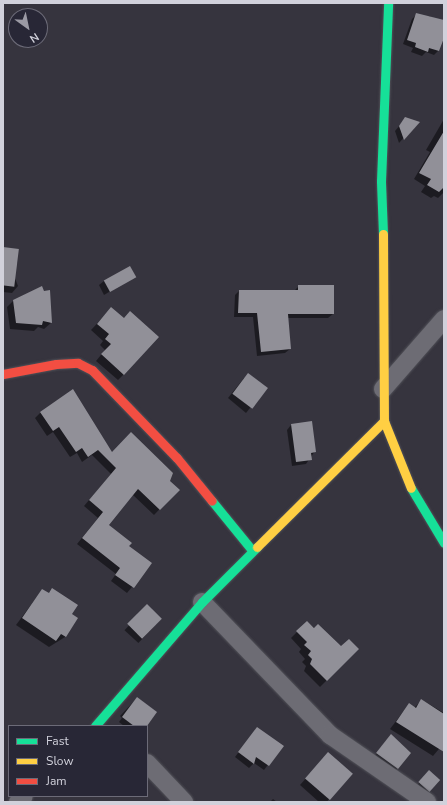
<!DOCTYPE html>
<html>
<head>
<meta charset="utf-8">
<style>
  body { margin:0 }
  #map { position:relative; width:447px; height:805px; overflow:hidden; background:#36343e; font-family:"Nunito Sans",sans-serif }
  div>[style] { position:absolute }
  .shadow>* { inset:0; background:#0007; transform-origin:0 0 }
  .building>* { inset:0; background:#919098; transform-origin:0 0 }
  .roads { filter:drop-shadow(0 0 1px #515158) drop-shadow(0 0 1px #515158) }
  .street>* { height:18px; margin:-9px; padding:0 9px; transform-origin:9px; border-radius:9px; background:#6d6c74 }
  .fast>* { height:9px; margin:-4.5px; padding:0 4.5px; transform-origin:4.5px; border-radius:4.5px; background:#16e098 }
  .slow>* { height:9px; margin:-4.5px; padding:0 4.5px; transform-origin:4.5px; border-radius:4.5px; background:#ffcf43 }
  .jam>* { height:9px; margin:-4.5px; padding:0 4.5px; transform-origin:4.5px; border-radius:4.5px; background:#f24e42 }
  span { translate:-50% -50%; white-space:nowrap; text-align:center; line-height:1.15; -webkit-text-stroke:4px #282736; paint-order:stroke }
  .frame { position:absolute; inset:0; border:4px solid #d1d1db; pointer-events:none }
  .legend { position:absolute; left:8px; top:725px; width:140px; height:72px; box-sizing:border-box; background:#282736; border:1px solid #6c6b78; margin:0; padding:5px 7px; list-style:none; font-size:12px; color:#d1d1db }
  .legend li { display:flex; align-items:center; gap:8px; height:20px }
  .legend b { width:20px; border:1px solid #6c6b78 }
  .north { position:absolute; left:8px; top:8px; width:40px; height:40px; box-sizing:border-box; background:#282736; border:1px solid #6c6b78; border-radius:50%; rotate:147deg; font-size:11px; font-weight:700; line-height:16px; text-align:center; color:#d1d1db }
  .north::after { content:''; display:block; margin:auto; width:14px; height:18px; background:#9b9aa4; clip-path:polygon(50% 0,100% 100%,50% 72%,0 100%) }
</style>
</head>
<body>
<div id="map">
  <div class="shadow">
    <i style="clip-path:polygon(416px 15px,427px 18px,429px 16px,444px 23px,444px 34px,438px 51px,434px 55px,426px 52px,422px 56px,411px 52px,413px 48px,403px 44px,412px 19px)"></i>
    <i style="clip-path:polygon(406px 118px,418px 122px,399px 143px,395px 131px)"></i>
    <i style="clip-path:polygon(444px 119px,444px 192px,438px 198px,434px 196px,431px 198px,421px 192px,425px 186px,414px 179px,430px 152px,426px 150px)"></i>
    <i style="clip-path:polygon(3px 248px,18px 286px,12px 293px,3px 292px)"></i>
    <i style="clip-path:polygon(134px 277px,104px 295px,99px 285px,104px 281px)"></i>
    <i style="clip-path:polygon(299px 286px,333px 314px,328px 318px,287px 318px,290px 349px,285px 353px,257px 356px,253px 317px,234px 317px,235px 295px,239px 291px,294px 291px)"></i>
    <i style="clip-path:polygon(14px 300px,51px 323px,44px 329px,38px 327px,34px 331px,10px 329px,7px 307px)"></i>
    <i style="clip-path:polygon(106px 314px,124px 374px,118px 380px,96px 361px,105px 350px,100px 345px,103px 341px,91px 330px)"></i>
    <i style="clip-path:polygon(244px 378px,250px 408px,246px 413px,228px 398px)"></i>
    <i style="clip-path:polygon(41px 412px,112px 453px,168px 481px,178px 490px,154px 515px,133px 495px,107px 525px,128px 546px,151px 564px,127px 593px,111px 581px,116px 574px,77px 544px,98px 518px,84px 506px,111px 474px,92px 455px,82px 462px,77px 453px,70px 457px,53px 432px,47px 436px,35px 418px)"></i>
    <i style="clip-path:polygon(311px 422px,315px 451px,306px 464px,292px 466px,287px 430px,291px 425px)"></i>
    <i style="clip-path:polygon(42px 590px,77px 619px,65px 637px,49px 647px,16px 625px)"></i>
    <i style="left:147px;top:606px;width:19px;height:33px;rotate:43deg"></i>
    <i style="clip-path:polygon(307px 622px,341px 648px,358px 649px,320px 687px,304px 671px,306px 666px,302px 662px,305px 659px,299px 652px,301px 649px,291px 638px)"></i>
    <i style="clip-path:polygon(137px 698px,146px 726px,124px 726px,119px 722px,122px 718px,120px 716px)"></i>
    <i style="clip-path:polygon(422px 700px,444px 713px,444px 743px,433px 756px,390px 729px,409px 704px,414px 708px)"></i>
    <i style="clip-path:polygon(257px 728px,282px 746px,264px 770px,254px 763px,249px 768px,235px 757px)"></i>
    <i style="clip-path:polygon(387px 740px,409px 753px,393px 773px,373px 758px)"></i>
    <i style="clip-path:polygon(322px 760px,329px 799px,327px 802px,319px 802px,300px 785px)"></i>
    <i style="left:429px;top:772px;width:12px;height:17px;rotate:42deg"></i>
    <i style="clip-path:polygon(273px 799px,277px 802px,270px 802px)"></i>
  </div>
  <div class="building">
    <i style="clip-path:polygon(416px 13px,444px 20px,444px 38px,439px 51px,429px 48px,428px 52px,415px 47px,416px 43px,407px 40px)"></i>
    <i style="clip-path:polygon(405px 117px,420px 122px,404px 140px,399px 126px)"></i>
    <i style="clip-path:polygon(444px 131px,444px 187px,439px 192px,427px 185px,431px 179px,419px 173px)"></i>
    <i style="left:3px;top:247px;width:16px;height:38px;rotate:7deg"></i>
    <i style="left:130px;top:266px;width:13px;height:30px;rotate:61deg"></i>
    <i style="clip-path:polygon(298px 285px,334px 285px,334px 314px,288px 314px,291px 349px,261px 352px,257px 313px,238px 313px,239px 290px,298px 290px)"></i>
    <i style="clip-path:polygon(42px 286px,44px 291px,50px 290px,52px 323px,43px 321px,42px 325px,16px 323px,13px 300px)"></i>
    <i style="clip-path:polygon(111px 307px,124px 318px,130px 311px,159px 337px,124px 375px,101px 354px,111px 344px,105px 339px,109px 334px,97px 324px)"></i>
    <i style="left:248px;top:373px;width:25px;height:26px;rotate:37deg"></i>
    <i style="clip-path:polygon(73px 389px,112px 452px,131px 432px,173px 473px,170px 481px,180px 490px,160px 510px,138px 489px,109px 525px,132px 543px,129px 546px,152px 563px,134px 588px,115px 575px,120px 568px,82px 538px,103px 512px,89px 500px,116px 468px,98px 450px,88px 457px,82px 448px,76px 452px,59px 427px,53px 431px,40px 412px)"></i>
    <i style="clip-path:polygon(312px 421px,316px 452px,311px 453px,312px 460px,296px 462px,291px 424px)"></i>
    <i style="clip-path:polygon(52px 588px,78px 605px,72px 614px,78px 618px,66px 637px,61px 634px,56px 641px,22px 618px,42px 589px,49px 593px)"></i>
    <i style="left:147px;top:604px;width:21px;height:28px;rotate:45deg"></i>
    <i style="clip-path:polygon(307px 621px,314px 628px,318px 624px,341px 646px,349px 639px,359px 649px,327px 681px,310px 664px,312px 659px,308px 655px,311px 651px,304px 645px,307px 642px,296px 631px)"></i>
    <i style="clip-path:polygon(137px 697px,157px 712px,147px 726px,134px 726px,122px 717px)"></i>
    <i style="clip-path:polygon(421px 699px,444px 714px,444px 752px,396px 722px,409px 703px,416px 708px)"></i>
    <i style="clip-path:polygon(257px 727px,284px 746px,269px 766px,256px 757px,254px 764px,238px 752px)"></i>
    <i style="clip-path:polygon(391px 734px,411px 753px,398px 769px,376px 753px)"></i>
    <i style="left:328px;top:752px;width:33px;height:35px;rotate:41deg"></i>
    <i style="left:429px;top:770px;width:15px;height:16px;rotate:42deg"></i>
  </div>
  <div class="roads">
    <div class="street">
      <i style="left:383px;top:389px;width:93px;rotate:-48.9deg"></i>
      <i style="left:202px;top:602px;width:185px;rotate:46.1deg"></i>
      <i style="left:330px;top:735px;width:118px;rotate:34.6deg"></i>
      <i style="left:147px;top:763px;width:54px;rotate:46.5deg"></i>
      <i style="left:18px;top:802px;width:8px;rotate:-45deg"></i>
    </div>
    <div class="fast">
      <i style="left:383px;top:234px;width:53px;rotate:-92.2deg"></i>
      <i style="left:381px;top:181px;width:178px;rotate:-87.7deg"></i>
      <i style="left:411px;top:488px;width:64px;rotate:59deg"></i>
      <i style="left:212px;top:501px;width:63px;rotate:50.8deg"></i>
      <i style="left:95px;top:726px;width:164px;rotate:-49.2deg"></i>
      <i style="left:202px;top:602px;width:78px;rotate:-45deg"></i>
    </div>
    <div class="slow">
      <i style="left:383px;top:234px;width:187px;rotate:89.7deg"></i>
      <i style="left:384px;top:421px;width:72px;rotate:68.1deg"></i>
      <i style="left:257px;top:547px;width:179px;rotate:-44.8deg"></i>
    </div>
    <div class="jam">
      <i style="left:3px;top:374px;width:54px;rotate:-10.7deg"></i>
      <i style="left:56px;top:364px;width:22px;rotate:-3deg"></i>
      <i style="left:78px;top:363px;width:16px;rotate:27deg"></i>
      <i style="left:92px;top:370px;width:122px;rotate:46deg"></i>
      <i style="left:177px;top:458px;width:55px;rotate:50.9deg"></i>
    </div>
  </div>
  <div class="frame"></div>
  <ul class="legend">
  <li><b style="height:5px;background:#16e098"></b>Fast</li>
  <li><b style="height:5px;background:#ffcf43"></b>Slow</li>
  <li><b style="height:5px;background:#f24e42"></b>Jam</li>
  </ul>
  <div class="north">N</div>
</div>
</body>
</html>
